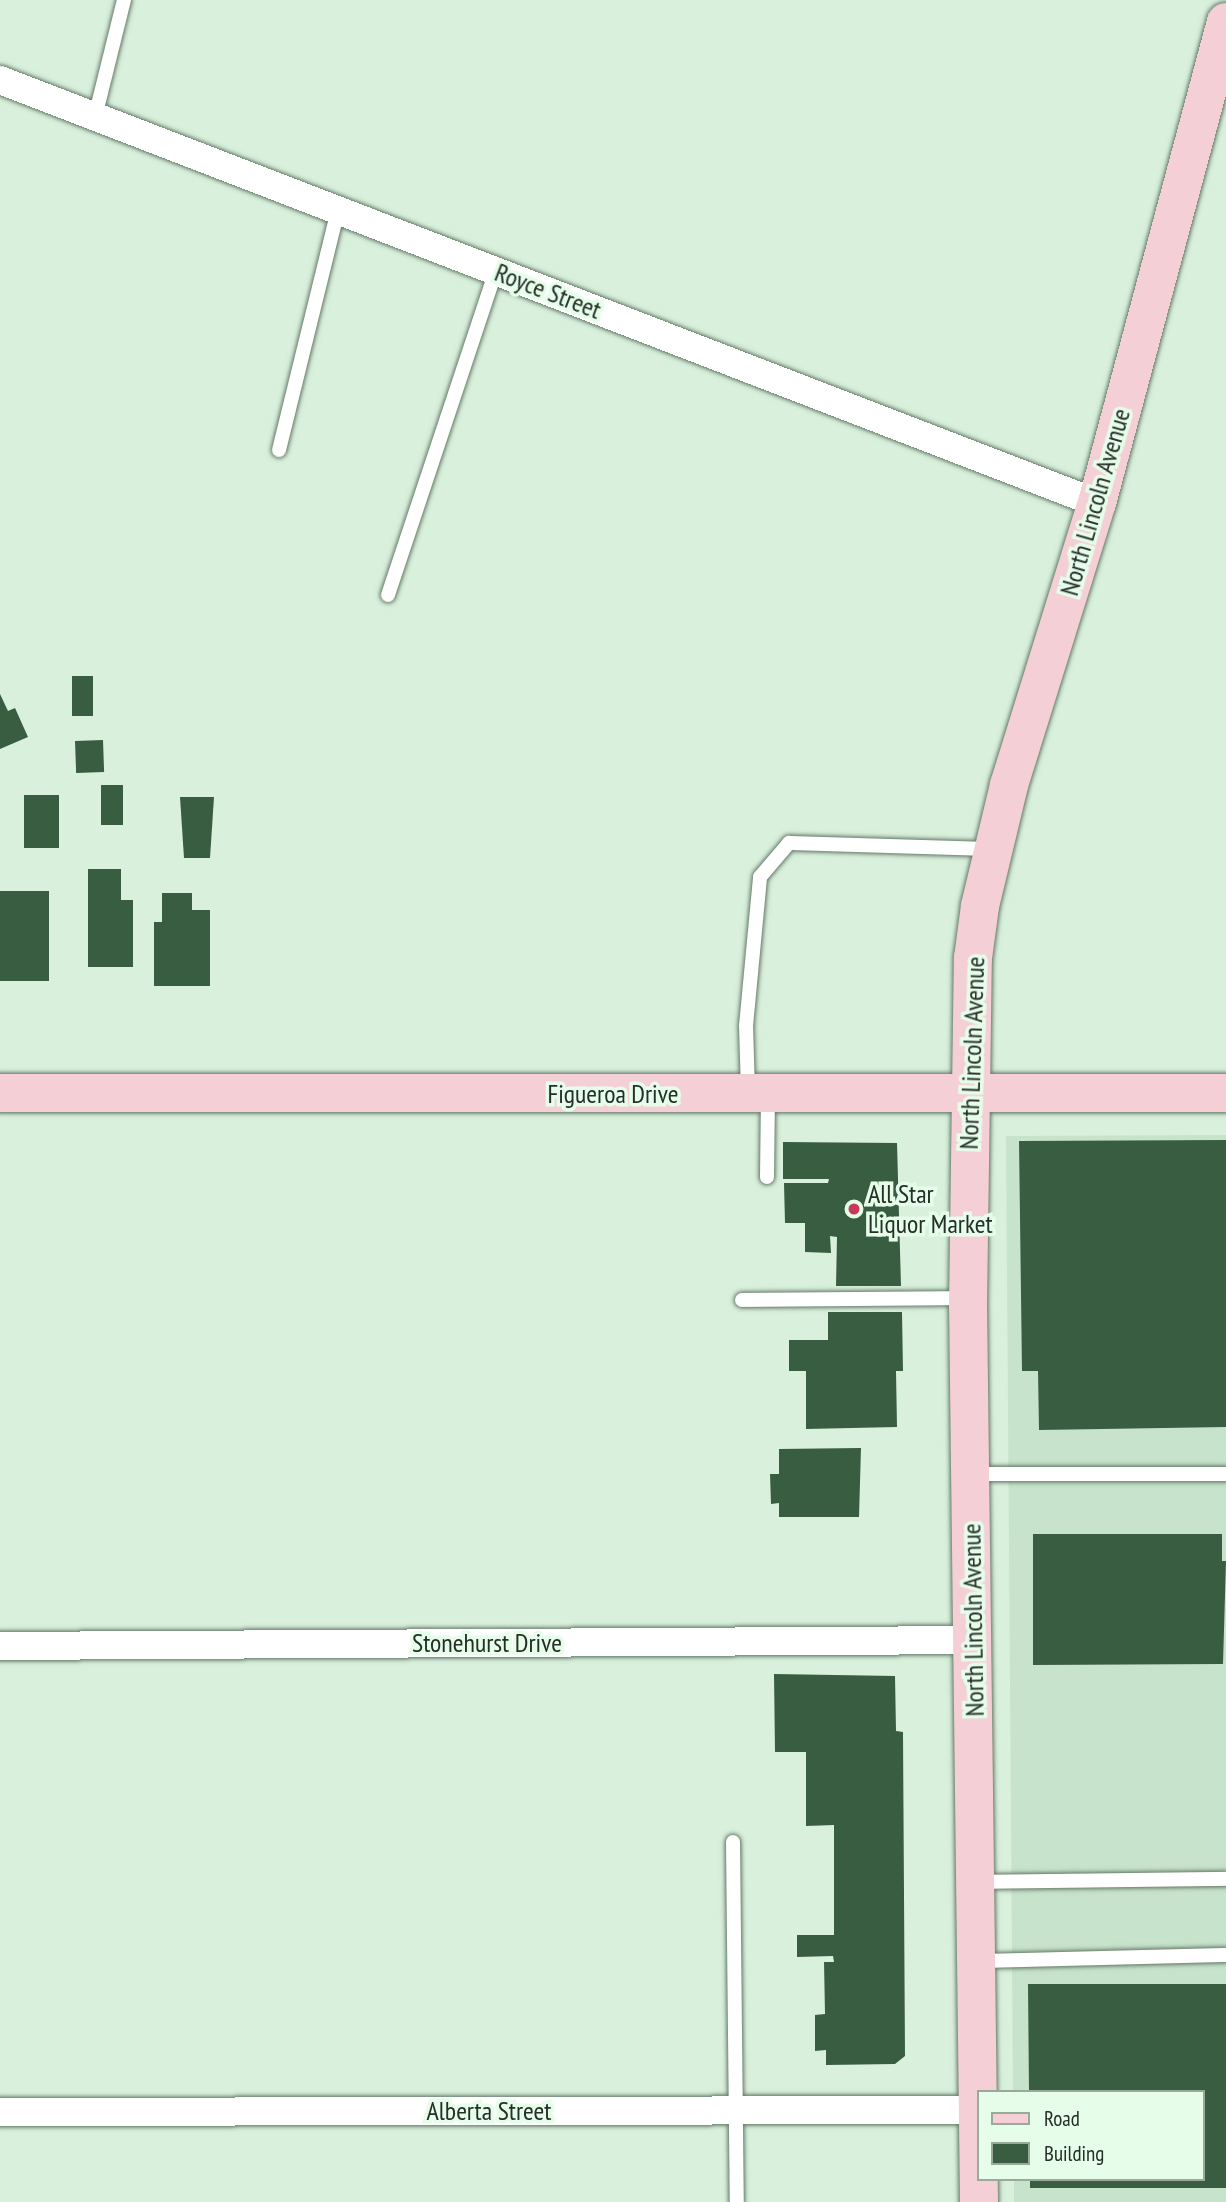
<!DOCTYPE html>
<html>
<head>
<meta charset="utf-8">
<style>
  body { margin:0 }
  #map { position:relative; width:1226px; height:2202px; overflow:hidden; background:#d8f0dc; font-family:"PT Sans Narrow",sans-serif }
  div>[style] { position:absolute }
  .built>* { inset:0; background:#c7e3cb }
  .building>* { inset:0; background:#395d41; transform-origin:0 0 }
  .roads { filter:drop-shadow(0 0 2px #657968) drop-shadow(0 0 2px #657968) }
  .lane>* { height:14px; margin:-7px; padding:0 7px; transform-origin:7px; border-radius:7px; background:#fff }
  .street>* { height:28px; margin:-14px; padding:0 14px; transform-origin:14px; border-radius:14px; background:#fff }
  .secondary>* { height:38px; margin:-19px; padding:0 19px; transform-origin:19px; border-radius:19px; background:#f4cfd5 }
  .dots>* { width:19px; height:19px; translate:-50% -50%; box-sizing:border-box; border:4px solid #e6fde9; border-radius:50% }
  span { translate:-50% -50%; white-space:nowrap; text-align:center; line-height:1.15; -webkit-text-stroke:7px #e6fde9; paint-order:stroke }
  .street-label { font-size:26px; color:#252e27 }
  .poi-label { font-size:26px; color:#252e27 }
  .left { translate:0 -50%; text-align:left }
  .legend { position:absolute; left:977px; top:2090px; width:228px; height:91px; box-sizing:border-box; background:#e6fde9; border:2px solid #99aa9b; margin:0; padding:9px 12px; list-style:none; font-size:21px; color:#252e27 }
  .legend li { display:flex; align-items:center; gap:14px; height:35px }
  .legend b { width:35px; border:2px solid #99aa9b }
</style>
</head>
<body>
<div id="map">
  <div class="built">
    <i style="clip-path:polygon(1226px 1135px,1226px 2202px,1014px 2202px,1014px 2179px,1203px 2179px,1203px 2092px,1013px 2092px,1006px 1136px)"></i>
  </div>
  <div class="building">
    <i style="left:72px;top:676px;width:21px;height:40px"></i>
    <i style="clip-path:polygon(0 694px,8px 711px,15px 708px,28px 737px,0 749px)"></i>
    <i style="left:103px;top:740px;width:32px;height:28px;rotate:88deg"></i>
    <i style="left:101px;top:785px;width:22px;height:40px"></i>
    <i style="left:59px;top:795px;width:53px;height:35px;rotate:90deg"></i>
    <i style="clip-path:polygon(180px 797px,214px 797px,210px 858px,184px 858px)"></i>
    <i style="clip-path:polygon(88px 869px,121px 869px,121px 900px,133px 900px,133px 967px,88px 967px)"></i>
    <i style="left:49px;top:891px;width:90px;height:49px;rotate:90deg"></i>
    <i style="clip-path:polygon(162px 893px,192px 893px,192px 910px,210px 910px,210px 986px,154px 986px,154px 922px,162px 922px)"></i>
    <i style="clip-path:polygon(1226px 1140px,1226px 1427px,1039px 1430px,1038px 1371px,1022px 1371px,1019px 1141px)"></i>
    <i style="clip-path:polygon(783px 1142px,897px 1143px,901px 1286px,836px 1286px,837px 1237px,830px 1236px,831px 1253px,805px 1252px,805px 1223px,785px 1223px,784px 1183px,828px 1183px,829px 1179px,783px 1179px)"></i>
    <i style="clip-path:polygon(828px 1312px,902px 1312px,903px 1371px,896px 1371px,897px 1427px,806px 1429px,806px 1371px,789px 1371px,789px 1340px,828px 1340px)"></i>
    <i style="clip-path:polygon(861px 1448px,859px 1517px,779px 1517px,779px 1503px,771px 1504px,770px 1474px,779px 1474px,779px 1449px)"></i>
    <i style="clip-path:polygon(1033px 1534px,1222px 1534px,1222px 1561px,1226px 1561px,1223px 1664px,1033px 1665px)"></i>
    <i style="clip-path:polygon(774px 1674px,895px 1676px,896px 1731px,903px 1732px,905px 2056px,895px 2064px,826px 2065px,826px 2050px,815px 2051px,815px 2015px,825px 2014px,824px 1962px,834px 1962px,833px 1956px,797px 1957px,797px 1935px,834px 1935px,834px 1825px,806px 1826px,806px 1752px,775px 1752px)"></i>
    <i style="clip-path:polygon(1028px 1984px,1226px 1984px,1226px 2188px,1030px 2188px,1030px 2179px,1203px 2179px,1203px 2092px,1029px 2092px)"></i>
  </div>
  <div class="roads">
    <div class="lane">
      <i style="left:95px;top:117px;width:121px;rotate:-76.1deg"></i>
      <i style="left:279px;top:450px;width:247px;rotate:-76.2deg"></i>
      <i style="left:388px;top:595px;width:342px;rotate:-71.6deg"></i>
      <i style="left:748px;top:1092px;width:66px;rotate:-91.7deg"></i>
      <i style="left:746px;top:1026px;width:150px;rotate:-84.6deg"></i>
      <i style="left:760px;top:877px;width:45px;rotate:-49.5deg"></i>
      <i style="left:789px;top:843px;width:201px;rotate:1.7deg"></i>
      <i style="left:767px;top:1177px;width:82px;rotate:-89.3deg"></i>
      <i style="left:742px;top:1300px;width:225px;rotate:-0.5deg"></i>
      <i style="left:972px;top:1474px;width:254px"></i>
      <i style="left:733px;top:1842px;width:360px;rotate:89.4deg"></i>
      <i style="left:976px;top:1882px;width:250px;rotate:-0.7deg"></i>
      <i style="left:979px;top:1961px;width:247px;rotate:-1.4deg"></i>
    </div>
    <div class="street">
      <i style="left:0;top:80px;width:1176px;rotate:21.09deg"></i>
      <i style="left:0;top:1646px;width:974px;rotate:-0.35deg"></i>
      <i style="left:0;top:2112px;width:979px;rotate:-0.12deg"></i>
    </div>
    <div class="secondary">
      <i style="left:0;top:1093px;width:1226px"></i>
      <i style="left:979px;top:2202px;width:895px;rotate:-90.7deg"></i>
      <i style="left:968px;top:1307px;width:349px;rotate:-89.2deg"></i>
      <i style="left:973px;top:958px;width:52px;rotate:-82.3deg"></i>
      <i style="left:980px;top:906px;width:124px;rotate:-76.5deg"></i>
      <i style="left:1009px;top:785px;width:295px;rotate:-72.7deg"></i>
      <i style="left:1097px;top:503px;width:498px;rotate:-75deg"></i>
    </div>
  </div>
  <div class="dots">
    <i style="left:854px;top:1209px;background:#c93a5a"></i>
  </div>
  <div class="street-label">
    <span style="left:548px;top:291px;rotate:21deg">Royce Street</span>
    <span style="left:1095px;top:502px;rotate:-74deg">North Lincoln Avenue</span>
    <span style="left:972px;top:1053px;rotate:-88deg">North Lincoln Avenue</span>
    <span style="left:613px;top:1094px">Figueroa Drive</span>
    <span style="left:973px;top:1620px;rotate:-91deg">North Lincoln Avenue</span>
    <span style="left:487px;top:1643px">Stonehurst Drive</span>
    <span style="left:489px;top:2111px">Alberta Street</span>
  </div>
  <div class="poi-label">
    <span class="left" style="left:868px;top:1209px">All Star<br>Liquor Market</span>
  </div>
  <ul class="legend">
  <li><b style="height:9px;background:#f4cfd5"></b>Road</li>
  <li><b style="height:19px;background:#395d41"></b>Building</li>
  </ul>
</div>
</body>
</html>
